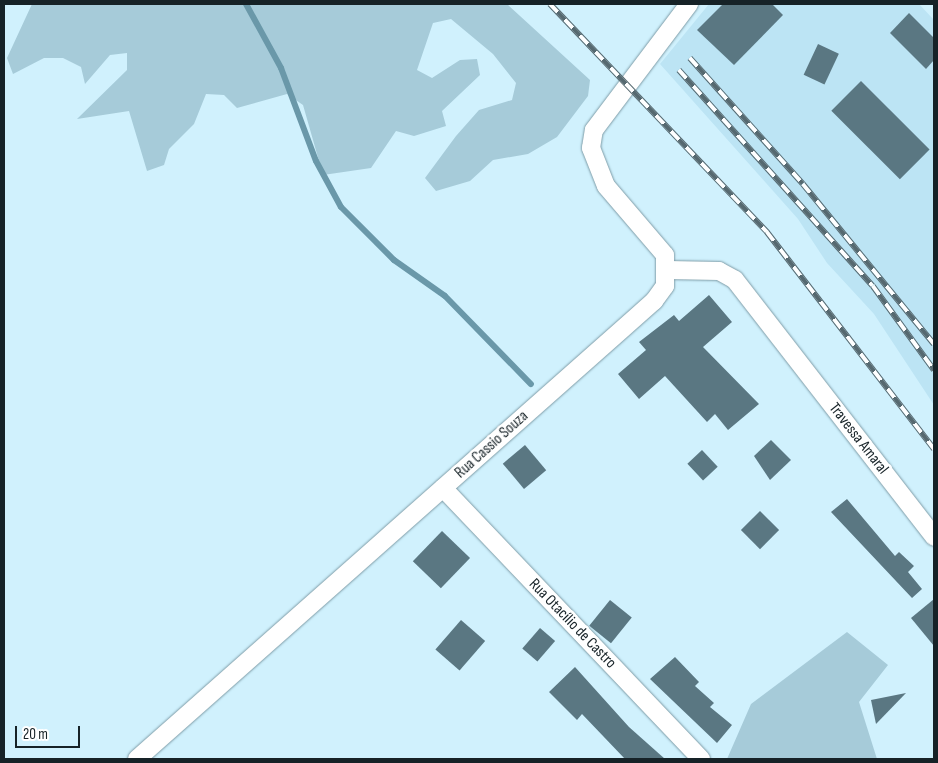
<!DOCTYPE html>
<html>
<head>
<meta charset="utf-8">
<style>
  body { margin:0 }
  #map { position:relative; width:938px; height:763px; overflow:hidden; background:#d0f1fd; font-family:"Sofia Sans Condensed",sans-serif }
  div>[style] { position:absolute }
  .built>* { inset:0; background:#bce4f4 }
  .green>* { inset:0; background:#a6cbd9 }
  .stream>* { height:6px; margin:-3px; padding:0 3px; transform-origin:3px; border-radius:3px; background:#6a98a9 }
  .building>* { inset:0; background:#5a7782; transform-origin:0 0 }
  .roads { filter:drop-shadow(0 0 1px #7e9ca7) drop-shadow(0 0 1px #7e9ca7) }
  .street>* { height:18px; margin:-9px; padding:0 9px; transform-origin:9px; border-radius:9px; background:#fff }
  .rail>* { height:5.5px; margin-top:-2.75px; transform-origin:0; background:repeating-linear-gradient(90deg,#fff 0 11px,#566970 0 22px); box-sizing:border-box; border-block:1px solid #566970 }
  span { translate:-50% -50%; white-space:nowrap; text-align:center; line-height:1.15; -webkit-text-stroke:5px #fff; paint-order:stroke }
  .street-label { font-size:16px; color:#162227 }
  .frame { position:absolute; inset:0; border:5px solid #162227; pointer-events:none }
  .scale { position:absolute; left:15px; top:726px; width:65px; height:22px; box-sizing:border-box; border:2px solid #162227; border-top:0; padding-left:6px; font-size:15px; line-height:18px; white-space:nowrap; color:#162227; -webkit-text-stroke:4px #fff; paint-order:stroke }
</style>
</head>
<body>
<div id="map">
  <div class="built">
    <i style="clip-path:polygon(709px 4px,919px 4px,934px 20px,934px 405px,874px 314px,827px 263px,798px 219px,660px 64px)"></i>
  </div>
  <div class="green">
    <i style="clip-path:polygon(32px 4px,507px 4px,590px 80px,588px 96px,557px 137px,528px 154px,493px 160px,470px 181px,436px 191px,425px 178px,456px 136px,479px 110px,512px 100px,516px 83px,493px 54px,451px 19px,433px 23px,417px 70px,432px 78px,460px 60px,477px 59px,480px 75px,442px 111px,446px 126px,414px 136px,396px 131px,371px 168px,323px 175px,303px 105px,287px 94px,237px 108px,224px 95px,206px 94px,194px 124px,169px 149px,164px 165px,147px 171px,129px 111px,77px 119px,127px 70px,127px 53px,110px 55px,85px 84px,81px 67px,63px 58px,44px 58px,13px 74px,7px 58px)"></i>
    <i style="clip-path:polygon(847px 632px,888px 665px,859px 702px,877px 759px,727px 759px,751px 704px)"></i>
  </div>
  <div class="stream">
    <i style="left:246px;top:4px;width:73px;rotate:61.3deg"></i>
    <i style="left:281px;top:68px;width:99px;rotate:69.4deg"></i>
    <i style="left:316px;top:161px;width:52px;rotate:61.5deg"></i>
    <i style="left:341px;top:207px;width:75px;rotate:45deg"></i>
    <i style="left:394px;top:260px;width:62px;rotate:35.2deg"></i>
    <i style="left:445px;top:296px;width:123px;rotate:45.7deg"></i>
  </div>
  <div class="building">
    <i style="clip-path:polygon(723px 4px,772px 4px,783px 15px,734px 65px,697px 30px)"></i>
    <i style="clip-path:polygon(909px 13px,934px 38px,934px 60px,926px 69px,890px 33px)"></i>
    <i style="left:818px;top:44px;width:23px;height:34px;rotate:25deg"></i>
    <i style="left:861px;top:81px;width:97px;height:42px;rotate:45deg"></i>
    <i style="clip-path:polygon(709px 295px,732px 322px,703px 347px,759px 404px,728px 430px,715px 414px,707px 422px,665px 376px,639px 399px,618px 374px,646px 350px,639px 342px,674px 315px,679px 321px)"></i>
    <i style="clip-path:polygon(771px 440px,791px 460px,770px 480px,754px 456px)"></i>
    <i style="left:525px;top:445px;width:33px;height:29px;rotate:50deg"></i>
    <i style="left:702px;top:450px;width:23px;height:20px;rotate:47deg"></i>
    <i style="clip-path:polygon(847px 499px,895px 556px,899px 552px,914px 566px,908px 572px,922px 589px,912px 598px,831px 512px)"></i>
    <i style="left:760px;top:511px;width:27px;height:27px;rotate:45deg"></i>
    <i style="left:442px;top:531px;width:39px;height:42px;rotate:44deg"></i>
    <i style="clip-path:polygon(934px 599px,934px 646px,911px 618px)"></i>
    <i style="left:610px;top:600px;width:28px;height:33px;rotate:39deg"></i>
    <i style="left:461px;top:620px;width:32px;height:39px;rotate:41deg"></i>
    <i style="left:540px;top:628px;width:20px;height:27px;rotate:41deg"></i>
    <i style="clip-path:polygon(675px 657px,699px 682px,695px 686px,714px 703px,710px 707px,732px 725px,717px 743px,650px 679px)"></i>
    <i style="clip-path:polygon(575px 667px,629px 727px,665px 759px,625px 759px,582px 714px,577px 720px,549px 692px)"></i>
    <i style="clip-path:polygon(906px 693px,876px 724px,871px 700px)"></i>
  </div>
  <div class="roads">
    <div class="street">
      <i style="left:668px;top:270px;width:51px;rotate:1.1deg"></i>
      <i style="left:719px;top:271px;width:18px;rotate:29deg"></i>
      <i style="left:735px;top:280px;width:325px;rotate:52.2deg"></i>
      <i style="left:443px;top:488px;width:374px;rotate:46.4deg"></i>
      <i style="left:137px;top:759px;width:691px;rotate:-41.54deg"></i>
      <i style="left:654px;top:301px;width:19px;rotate:-54deg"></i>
      <i style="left:665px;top:286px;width:31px;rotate:-90deg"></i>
      <i style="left:665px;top:255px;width:91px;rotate:-130.5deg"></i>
      <i style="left:606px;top:186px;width:41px;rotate:-111.5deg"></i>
      <i style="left:591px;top:148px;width:18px;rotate:-81deg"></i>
      <i style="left:594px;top:130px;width:158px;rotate:-53deg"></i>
    </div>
  </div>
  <div class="rail">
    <i style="left:550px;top:4px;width:315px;rotate:46.4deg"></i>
    <i style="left:767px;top:232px;width:274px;rotate:52.4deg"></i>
    <i style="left:690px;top:58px;width:169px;rotate:48.1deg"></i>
    <i style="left:803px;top:184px;width:207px;rotate:50.7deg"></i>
    <i style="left:679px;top:70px;width:290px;rotate:48.1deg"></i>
    <i style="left:873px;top:286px;width:104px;rotate:54deg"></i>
  </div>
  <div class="street-label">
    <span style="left:858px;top:439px;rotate:52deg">Travessa Amaral</span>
    <span style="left:492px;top:445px;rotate:-42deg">Rua Cassio Souza</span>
    <span style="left:572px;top:624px;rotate:46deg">Rua Otacílio de Castro</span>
  </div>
  <div class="frame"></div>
  <div class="scale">20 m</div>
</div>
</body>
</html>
